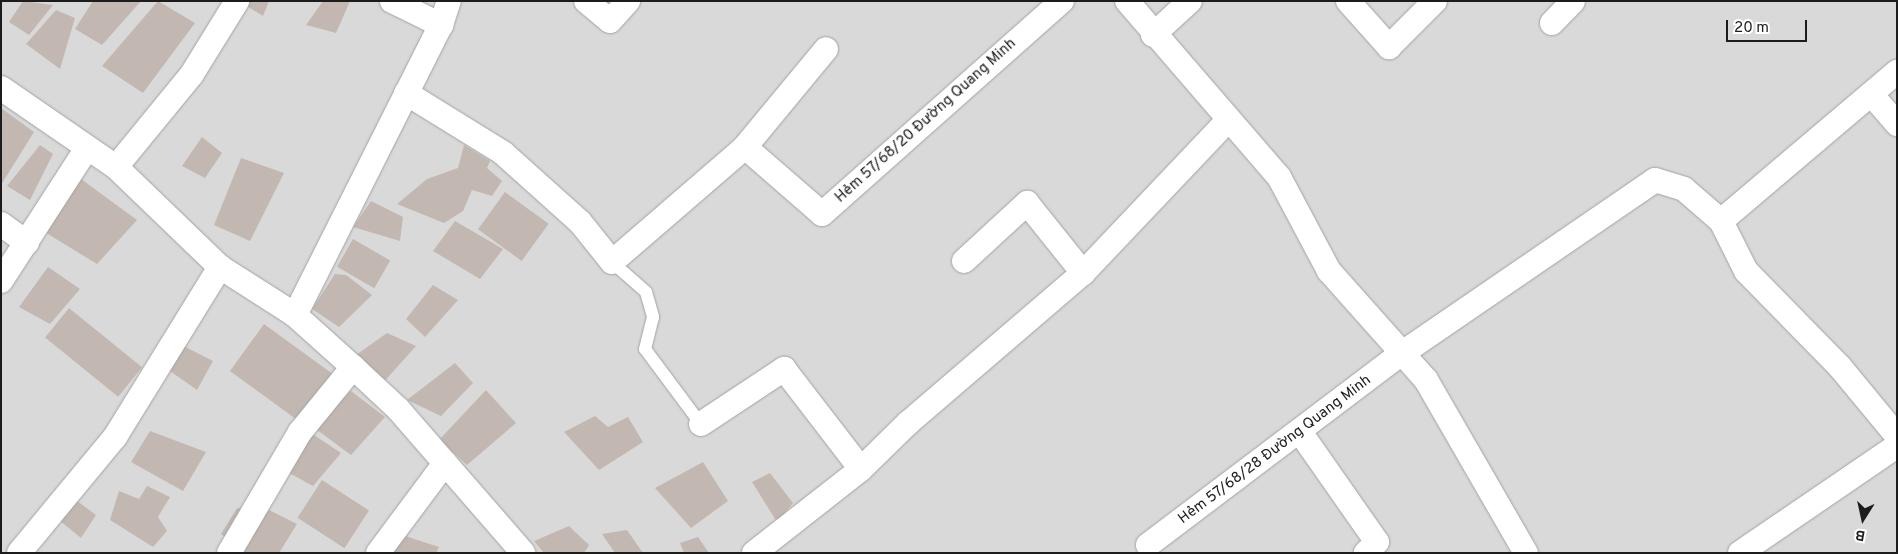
<!DOCTYPE html>
<html>
<head>
<meta charset="utf-8">
<style>
  body { margin:0 }
  #map { position:relative; width:1898px; height:554px; overflow:hidden; background:#ede9e1; font-family:Overpass,sans-serif }
  div>[style] { position:absolute }
  .residential>* { inset:0; background:#dad9d9; transform-origin:0 0 }
  .building>* { inset:0; background:#c2b8b1; transform-origin:0 0 }
  .roads { filter:drop-shadow(0 0 1px #a3a3a3) drop-shadow(0 0 1px #a3a3a3) }
  .lane>* { height:12px; margin:-6px; padding:0 6px; transform-origin:6px; border-radius:6px; background:#fff }
  .street>* { height:24px; margin:-12px; padding:0 12px; transform-origin:12px; border-radius:12px; background:#fff }
  span { translate:-50% -50%; white-space:nowrap; text-align:center; line-height:1.15; -webkit-text-stroke:4px #fff; paint-order:stroke }
  .street-label { font-size:15px; color:#1c1c1c }
  .frame { position:absolute; inset:0; border:2px solid #1c1c1c; pointer-events:none }
  .north { position:absolute; left:1838px; top:494px; width:50px; height:50px; -webkit-text-stroke:4px #fff; paint-order:stroke; rotate:190deg; font-size:14px; font-weight:700; line-height:20px; text-align:center; color:#1c1c1c }
  .north::after { content:''; display:block; margin:auto; width:18px; height:22px; background:#1c1c1c; clip-path:polygon(50% 0,100% 100%,50% 72%,0 100%) }
  .scale { position:absolute; left:1726px; top:20px; width:81px; height:22px; box-sizing:border-box; border:2px solid #1c1c1c; border-top:0; padding-left:6px; font-size:15px; line-height:18px; white-space:nowrap; color:#1c1c1c; -webkit-text-stroke:4px #fff; paint-order:stroke }
</style>
</head>
<body>
<div id="map">
  <div class="residential">
    <i style="left:1px;top:1px;width:1896px;height:552px"></i>
  </div>
  <div class="building">
    <i style="clip-path:polygon(23px 1px,53px 5px,29px 35px,9px 22px)"></i>
    <i style="clip-path:polygon(93px 1px,141px 1px,102px 45px,75px 29px)"></i>
    <i style="clip-path:polygon(158px 1px,195px 23px,143px 93px,102px 66px)"></i>
    <i style="clip-path:polygon(238px 1px,269px 1px,263px 16px)"></i>
    <i style="clip-path:polygon(323px 1px,350px 1px,336px 33px,306px 25px)"></i>
    <i style="clip-path:polygon(56px 10px,75px 18px,60px 69px,26px 44px)"></i>
    <i style="clip-path:polygon(1px 108px,34px 132px,1px 185px)"></i>
    <i style="clip-path:polygon(202px 137px,222px 153px,205px 178px,182px 166px)"></i>
    <i style="clip-path:polygon(40px 145px,53px 154px,30px 200px,7px 186px)"></i>
    <i style="clip-path:polygon(464px 145px,490px 161px,487px 168px,502px 181px,492px 196px,472px 190px,463px 211px,444px 223px,397px 204px,427px 179px,458px 168px)"></i>
    <i style="clip-path:polygon(241px 158px,284px 173px,250px 241px,214px 225px)"></i>
    <i style="clip-path:polygon(81px 179px,137px 220px,97px 264px,43px 231px)"></i>
    <i style="left:505px;top:192px;width:54px;height:46px;rotate:36deg"></i>
    <i style="clip-path:polygon(371px 201px,403px 217px,400px 241px,353px 227px)"></i>
    <i style="clip-path:polygon(455px 221px,503px 249px,480px 279px,433px 251px)"></i>
    <i style="left:353px;top:239px;width:43px;height:32px;rotate:30deg"></i>
    <i style="clip-path:polygon(48px 267px,80px 289px,50px 324px,19px 307px)"></i>
    <i style="clip-path:polygon(335px 274px,346px 275px,372px 295px,339px 327px,312px 309px)"></i>
    <i style="clip-path:polygon(433px 285px,458px 300px,425px 337px,406px 319px)"></i>
    <i style="left:69px;top:308px;width:94px;height:38px;rotate:39deg"></i>
    <i style="left:264px;top:324px;width:85px;height:58px;rotate:36deg"></i>
    <i style="clip-path:polygon(387px 333px,416px 346px,382px 384px,349px 360px)"></i>
    <i style="clip-path:polygon(168px 338px,213px 361px,197px 390px,160px 364px)"></i>
    <i style="clip-path:polygon(455px 363px,473px 383px,441px 416px,407px 400px)"></i>
    <i style="clip-path:polygon(486px 390px,516px 423px,467px 465px,439px 440px)"></i>
    <i style="clip-path:polygon(351px 391px,385px 417px,351px 455px,313px 427px)"></i>
    <i style="clip-path:polygon(595px 416px,608px 427px,628px 417px,643px 442px,599px 470px,564px 432px)"></i>
    <i style="clip-path:polygon(299px 425px,341px 453px,313px 486px,271px 463px)"></i>
    <i style="clip-path:polygon(150px 431px,206px 452px,183px 491px,131px 462px)"></i>
    <i style="clip-path:polygon(703px 462px,728px 501px,691px 528px,655px 488px)"></i>
    <i style="clip-path:polygon(770px 473px,793px 503px,777px 522px,752px 482px)"></i>
    <i style="left:322px;top:480px;width:56px;height:45px;rotate:33deg"></i>
    <i style="clip-path:polygon(147px 486px,170px 497px,158px 517px,167px 531px,153px 547px,110px 520px,119px 491px,139px 499px)"></i>
    <i style="clip-path:polygon(61px 489px,96px 515px,81px 538px,43px 507px)"></i>
    <i style="clip-path:polygon(237px 508px,265px 508px,297px 524px,279px 553px,247px 553px,221px 534px)"></i>
    <i style="clip-path:polygon(569px 526px,589px 545px,584px 553px,544px 553px,534px 541px)"></i>
    <i style="clip-path:polygon(627px 530px,643px 553px,615px 553px,602px 534px)"></i>
    <i style="clip-path:polygon(399px 534px,439px 547px,436px 553px,374px 553px)"></i>
    <i style="clip-path:polygon(698px 537px,709px 553px,684px 553px,680px 543px)"></i>
  </div>
  <div class="roads">
    <div class="lane">
      <i style="left:612px;top:262px;width:45px;rotate:41.4deg"></i>
      <i style="left:646px;top:292px;width:26px;rotate:74deg"></i>
      <i style="left:653px;top:317px;width:33px;rotate:104deg"></i>
      <i style="left:645px;top:349px;width:94px;rotate:53.3deg"></i>
    </div>
    <div class="street">
      <i style="left:392px;top:1px;width:55px;rotate:26.1deg"></i>
      <i style="left:586px;top:1px;width:31px;rotate:40deg"></i>
      <i style="left:610px;top:21px;width:27px;rotate:-48deg"></i>
      <i style="left:1127px;top:1px;width:233px;rotate:49.2deg"></i>
      <i style="left:1279px;top:177px;width:106px;rotate:62deg"></i>
      <i style="left:1329px;top:271px;width:146px;rotate:48.3deg"></i>
      <i style="left:1426px;top:380px;width:200px;rotate:60deg"></i>
      <i style="left:1348px;top:1px;width:62px;rotate:48.3deg"></i>
      <i style="left:1389px;top:47px;width:65px;rotate:-45deg"></i>
      <i style="left:1552px;top:23px;width:30px;rotate:-46deg"></i>
      <i style="left:1153px;top:35px;width:50px;rotate:-42.6deg"></i>
      <i style="left:1px;top:88px;width:140px;rotate:34.5deg"></i>
      <i style="left:116px;top:167px;width:144px;rotate:43.9deg"></i>
      <i style="left:220px;top:267px;width:89px;rotate:32.6deg"></i>
      <i style="left:295px;top:315px;width:78px;rotate:41.9deg"></i>
      <i style="left:353px;top:367px;width:62px;rotate:43deg"></i>
      <i style="left:398px;top:409px;width:191px;rotate:49deg"></i>
      <i style="left:406px;top:93px;width:114px;rotate:31.7deg"></i>
      <i style="left:503px;top:153px;width:103px;rotate:41.9deg"></i>
      <i style="left:580px;top:222px;width:51px;rotate:51.3deg"></i>
      <i style="left:612px;top:262px;width:176px;rotate:-40.8deg"></i>
      <i style="left:745px;top:147px;width:127px;rotate:-50.4deg"></i>
      <i style="left:1871px;top:94px;width:40px;rotate:49deg"></i>
      <i style="left:745px;top:147px;width:102px;rotate:41deg"></i>
      <i style="left:822px;top:214px;width:321px;rotate:-41.6deg"></i>
      <i style="left:116px;top:167px;width:120px;rotate:-50.7deg"></i>
      <i style="left:192px;top:74px;width:86px;rotate:-58.3deg"></i>
      <i style="left:1721px;top:221px;width:231px;rotate:-40.3deg"></i>
      <i style="left:1px;top:224px;width:32px;rotate:36deg"></i>
      <i style="left:964px;top:261px;width:86px;rotate:-42.6deg"></i>
      <i style="left:1027px;top:203px;width:90px;rotate:51.3deg"></i>
      <i style="left:1px;top:281px;width:158px;rotate:-57.1deg"></i>
      <i style="left:295px;top:315px;width:325px;rotate:-63.3deg"></i>
      <i style="left:441px;top:25px;width:25px;rotate:-72deg"></i>
      <i style="left:701px;top:424px;width:100px;rotate:-33.5deg"></i>
      <i style="left:784px;top:369px;width:126px;rotate:52.4deg"></i>
      <i style="left:1300px;top:432px;width:134px;rotate:55deg"></i>
      <i style="left:1377px;top:542px;width:16px;rotate:135deg"></i>
      <i style="left:1148px;top:545px;width:317px;rotate:-37.1deg"></i>
      <i style="left:1401px;top:354px;width:308px;rotate:-34.4deg"></i>
      <i style="left:1655px;top:180px;width:30px;rotate:17deg"></i>
      <i style="left:1684px;top:189px;width:49px;rotate:40.9deg"></i>
      <i style="left:1721px;top:221px;width:56px;rotate:63.4deg"></i>
      <i style="left:1746px;top:271px;width:134px;rotate:45.6deg"></i>
      <i style="left:1840px;top:367px;width:89px;rotate:50.4deg"></i>
      <i style="left:19px;top:553px;width:151px;rotate:-50.4deg"></i>
      <i style="left:115px;top:437px;width:200px;rotate:-58.3deg"></i>
      <i style="left:229px;top:553px;width:140px;rotate:-59.6deg"></i>
      <i style="left:300px;top:432px;width:84px;rotate:-50.8deg"></i>
      <i style="left:378px;top:553px;width:112px;rotate:-53.3deg"></i>
      <i style="left:754px;top:553px;width:136px;rotate:-38.1deg"></i>
      <i style="left:861px;top:469px;width:66px;rotate:-44.4deg"></i>
      <i style="left:908px;top:423px;width:230px;rotate:-40.6deg"></i>
      <i style="left:1083px;top:273px;width:209px;rotate:-46.5deg"></i>
      <i style="left:1740px;top:553px;width:190px;rotate:-34.3deg"></i>
    </div>
  </div>
  <div class="street-label">
    <span style="left:926px;top:121px;rotate:-42deg">Hẻm 57/68/20 Đường Quang Minh</span>
    <span style="left:1275px;top:450px;rotate:-37deg">Hẻm 57/68/28 Đường Quang Minh</span>
  </div>
  <div class="frame"></div>
  <div class="north">B</div>
  <div class="scale">20 m</div>
</div>
</body>
</html>
